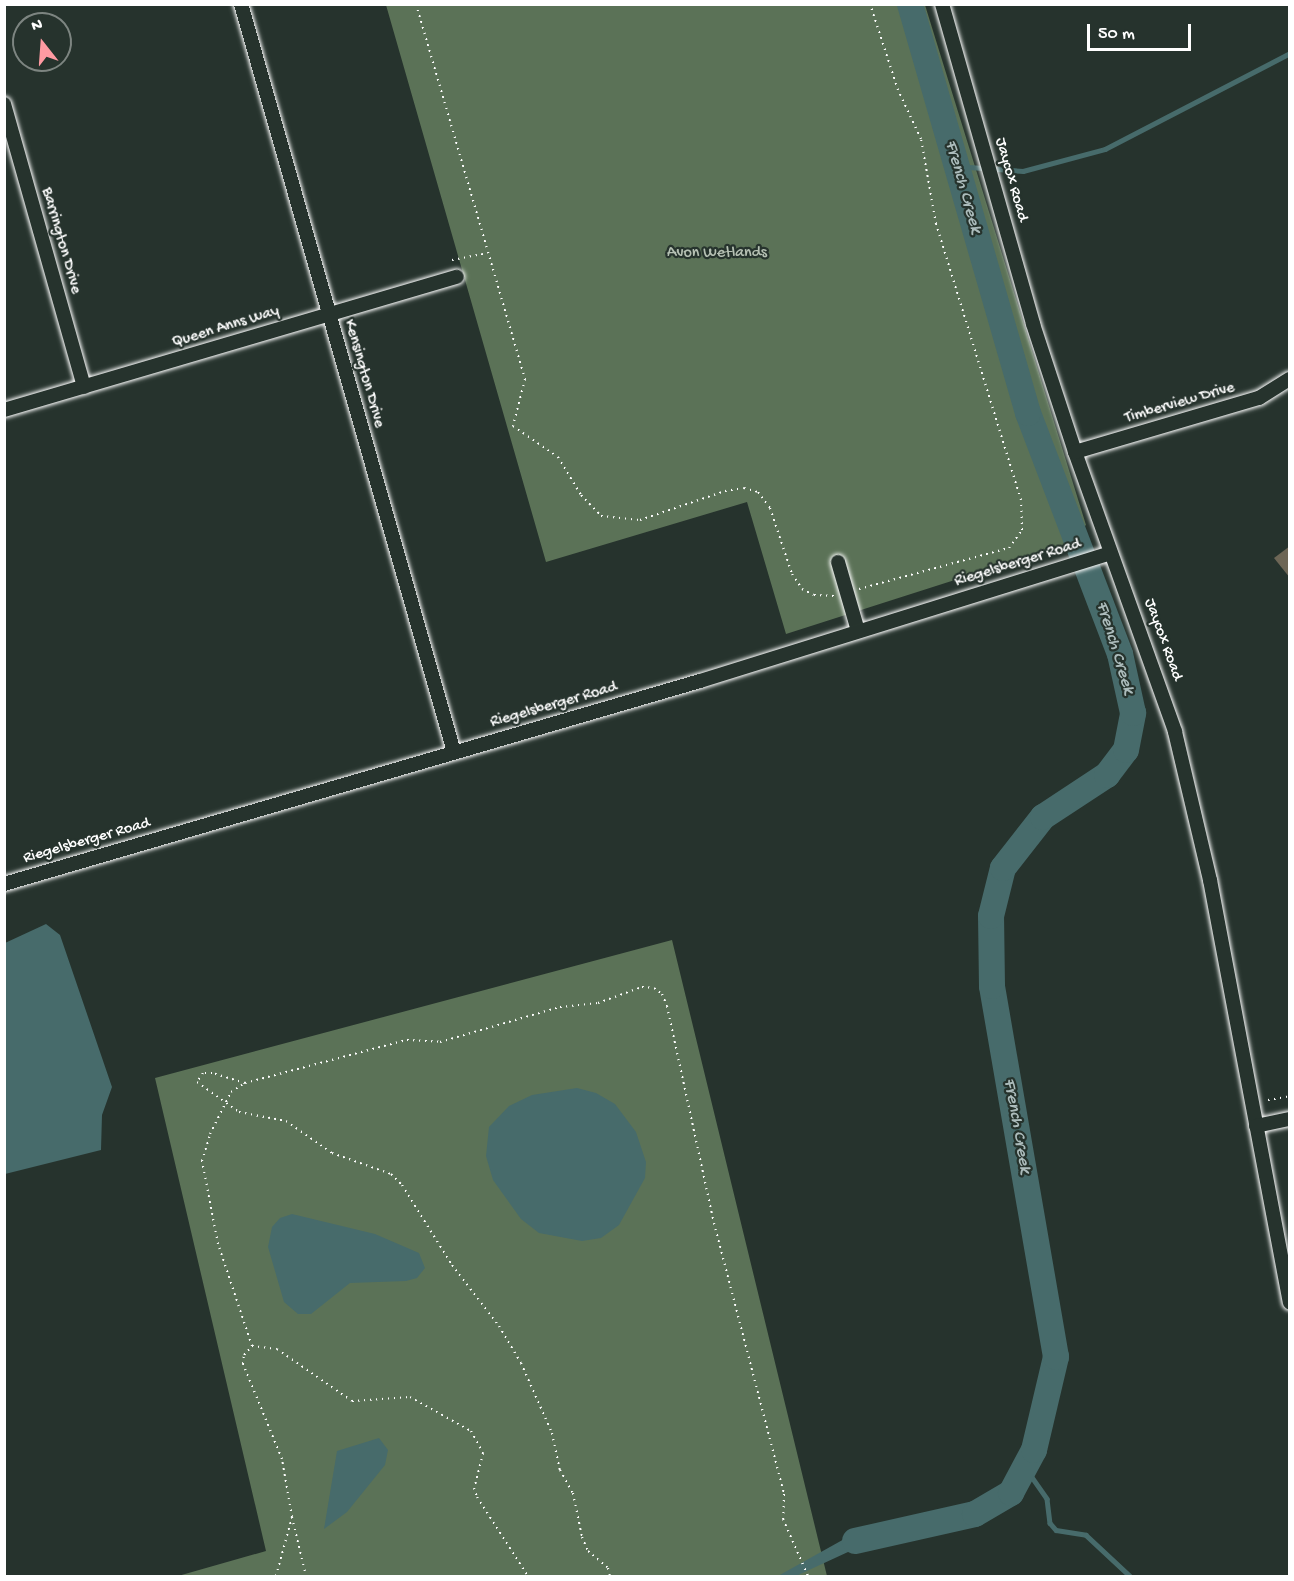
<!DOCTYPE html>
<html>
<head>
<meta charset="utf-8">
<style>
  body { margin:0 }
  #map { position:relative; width:1294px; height:1581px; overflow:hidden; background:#26332d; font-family:"Gochi Hand",sans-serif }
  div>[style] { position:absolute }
  .green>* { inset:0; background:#5b7257 }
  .water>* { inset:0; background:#476b6b }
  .stream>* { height:4.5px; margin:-2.25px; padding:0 2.25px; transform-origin:2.25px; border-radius:2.25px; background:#476b6b }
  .river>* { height:26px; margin:-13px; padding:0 13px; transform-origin:13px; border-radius:13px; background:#476b6b }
  .building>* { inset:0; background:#6d6656 }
  .path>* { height:2px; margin-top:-1px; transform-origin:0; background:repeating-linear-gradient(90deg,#fff 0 1.5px,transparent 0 6px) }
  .roads { filter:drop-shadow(0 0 2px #fff) drop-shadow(0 0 2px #fff) }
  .minor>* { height:14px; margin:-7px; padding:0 7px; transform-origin:7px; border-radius:7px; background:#26332d }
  span { translate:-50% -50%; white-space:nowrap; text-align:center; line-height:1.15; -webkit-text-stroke:4.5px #26332d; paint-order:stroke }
  .street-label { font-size:16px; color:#fff }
  .park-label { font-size:16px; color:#b5c0b3 }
  .water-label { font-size:18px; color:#acbcbc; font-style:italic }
  .frame { position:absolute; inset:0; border:6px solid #fff; pointer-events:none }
  .north { position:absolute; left:12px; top:12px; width:60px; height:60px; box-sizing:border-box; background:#26332d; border:2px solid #7d8581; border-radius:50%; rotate:343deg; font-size:16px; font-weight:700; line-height:24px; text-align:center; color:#fff }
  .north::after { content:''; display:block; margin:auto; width:21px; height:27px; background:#ff9aa2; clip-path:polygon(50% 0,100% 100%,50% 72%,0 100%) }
  .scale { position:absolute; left:1087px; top:24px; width:104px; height:27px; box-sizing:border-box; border:3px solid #fff; border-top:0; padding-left:8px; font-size:18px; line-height:21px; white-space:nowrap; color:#fff; -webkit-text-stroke:4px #26332d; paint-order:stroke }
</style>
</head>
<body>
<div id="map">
  <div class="green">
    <i style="clip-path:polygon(386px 5px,925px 5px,1086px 525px,1064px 545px,786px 634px,747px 502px,546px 562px)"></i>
    <i style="clip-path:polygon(672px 940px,827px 1576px,178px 1576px,266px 1551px,155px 1078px)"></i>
  </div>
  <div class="water">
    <i style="clip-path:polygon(46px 924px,60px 935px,112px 1087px,102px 1115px,101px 1150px,5px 1174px,5px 943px)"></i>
    <i style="clip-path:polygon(577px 1088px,596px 1093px,615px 1104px,636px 1132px,646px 1162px,645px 1178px,619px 1225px,601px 1238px,582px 1241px,539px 1233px,521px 1219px,493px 1180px,486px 1156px,489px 1127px,509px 1106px,532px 1095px)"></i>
    <i style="clip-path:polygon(292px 1214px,375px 1234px,419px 1253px,425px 1268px,417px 1278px,406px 1281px,350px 1283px,311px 1314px,298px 1314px,284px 1302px,268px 1247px,272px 1227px,280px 1218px)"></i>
    <i style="clip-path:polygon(379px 1438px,388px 1450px,385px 1465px,347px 1512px,324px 1529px,337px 1451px)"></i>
    <i style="clip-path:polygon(885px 1527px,888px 1538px,874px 1540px,796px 1576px,778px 1576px,855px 1533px)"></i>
  </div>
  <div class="stream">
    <i style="left:955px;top:166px;width:68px;rotate:4.2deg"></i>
    <i style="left:1023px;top:171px;width:85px;rotate:-15deg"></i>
    <i style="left:1105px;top:149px;width:208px;rotate:-27.4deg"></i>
    <i style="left:1027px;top:1470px;width:35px;rotate:55deg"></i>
    <i style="left:1047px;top:1499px;width:24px;rotate:83deg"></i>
    <i style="left:1050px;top:1523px;width:9px;rotate:49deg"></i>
    <i style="left:1056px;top:1530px;width:30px;rotate:9deg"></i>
    <i style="left:1086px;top:1535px;width:60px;rotate:43deg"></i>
  </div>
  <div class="river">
    <i style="left:855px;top:1541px;width:123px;rotate:-12.7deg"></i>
    <i style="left:975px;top:1514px;width:42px;rotate:-30.3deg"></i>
    <i style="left:1011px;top:1493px;width:49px;rotate:-61.9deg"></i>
    <i style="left:1034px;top:1450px;width:96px;rotate:-76.7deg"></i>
    <i style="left:1056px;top:1357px;width:376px;rotate:-99.8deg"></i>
    <i style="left:992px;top:986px;width:70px;rotate:-90.8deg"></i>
    <i style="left:991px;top:916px;width:49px;rotate:-76deg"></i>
    <i style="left:1003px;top:868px;width:65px;rotate:-51.9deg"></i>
    <i style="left:1043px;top:817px;width:77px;rotate:-33.3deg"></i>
    <i style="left:1107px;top:775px;width:31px;rotate:-53deg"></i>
    <i style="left:1126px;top:750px;width:38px;rotate:-79deg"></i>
    <i style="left:1133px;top:713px;width:60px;rotate:-102.4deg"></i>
    <i style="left:1120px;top:654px;width:258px;rotate:-110.9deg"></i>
    <i style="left:1028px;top:413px;width:426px;rotate:-106.1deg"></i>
  </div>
  <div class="building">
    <i style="clip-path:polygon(1290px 546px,1290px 578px,1274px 558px)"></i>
  </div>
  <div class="path">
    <i style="left:416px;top:4px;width:391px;rotate:73.8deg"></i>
    <i style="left:525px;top:379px;width:49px;rotate:104.3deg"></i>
    <i style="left:513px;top:426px;width:55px;rotate:34.6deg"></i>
    <i style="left:558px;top:457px;width:44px;rotate:58.8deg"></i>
    <i style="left:581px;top:495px;width:29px;rotate:46deg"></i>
    <i style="left:601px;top:516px;width:39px;rotate:6deg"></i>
    <i style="left:640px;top:520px;width:90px;rotate:-18.8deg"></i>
    <i style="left:725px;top:491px;width:19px;rotate:-9deg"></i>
    <i style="left:744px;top:488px;width:15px;rotate:16deg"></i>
    <i style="left:758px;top:492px;width:20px;rotate:53deg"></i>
    <i style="left:770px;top:508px;width:70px;rotate:71.6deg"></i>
    <i style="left:792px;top:574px;width:18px;rotate:56deg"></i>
    <i style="left:802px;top:589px;width:13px;rotate:27deg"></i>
    <i style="left:814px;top:595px;width:20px;rotate:3deg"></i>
    <i style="left:452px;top:260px;width:36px;rotate:-11deg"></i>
    <i style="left:859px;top:589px;width:156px;rotate:-15.3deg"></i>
    <i style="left:1009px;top:548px;width:22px;rotate:-54deg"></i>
    <i style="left:1022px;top:530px;width:30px;rotate:-92deg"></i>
    <i style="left:1021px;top:500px;width:289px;rotate:-107.1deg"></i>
    <i style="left:936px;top:224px;width:86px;rotate:-100deg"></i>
    <i style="left:921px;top:139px;width:54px;rotate:-115.1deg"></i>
    <i style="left:898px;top:90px;width:90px;rotate:-108deg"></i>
    <i style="left:245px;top:1083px;width:34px;rotate:-163deg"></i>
    <i style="left:212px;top:1073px;width:9px;rotate:180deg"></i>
    <i style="left:203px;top:1073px;width:11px;rotate:124deg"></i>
    <i style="left:197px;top:1082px;width:52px;rotate:35.5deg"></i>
    <i style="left:239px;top:1112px;width:48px;rotate:10.8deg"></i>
    <i style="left:286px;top:1121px;width:56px;rotate:34.8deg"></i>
    <i style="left:332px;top:1153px;width:63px;rotate:19.6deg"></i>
    <i style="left:391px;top:1174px;width:16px;rotate:45deg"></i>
    <i style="left:402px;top:1185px;width:94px;rotate:58deg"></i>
    <i style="left:452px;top:1265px;width:77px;rotate:52.4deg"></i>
    <i style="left:499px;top:1326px;width:43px;rotate:59.3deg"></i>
    <i style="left:521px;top:1363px;width:77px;rotate:66.1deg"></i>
    <i style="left:552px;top:1433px;width:38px;rotate:78deg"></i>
    <i style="left:560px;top:1470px;width:26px;rotate:61deg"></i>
    <i style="left:573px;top:1493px;width:45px;rotate:78.4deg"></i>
    <i style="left:582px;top:1537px;width:15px;rotate:67deg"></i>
    <i style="left:588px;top:1551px;width:26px;rotate:40deg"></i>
    <i style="left:608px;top:1568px;width:8px;rotate:76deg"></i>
    <i style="left:1268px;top:1100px;width:22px;rotate:-10deg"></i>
    <i style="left:252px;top:1346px;width:108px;rotate:-108.4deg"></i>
    <i style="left:218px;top:1244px;width:85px;rotate:-100.9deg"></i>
    <i style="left:202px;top:1161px;width:28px;rotate:-73deg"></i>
    <i style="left:210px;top:1134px;width:47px;rotate:-63.4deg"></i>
    <i style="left:231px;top:1092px;width:17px;rotate:-33deg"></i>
    <i style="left:245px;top:1083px;width:168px;rotate:-14.9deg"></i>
    <i style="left:407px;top:1040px;width:33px;rotate:3deg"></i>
    <i style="left:440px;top:1042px;width:125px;rotate:-16.3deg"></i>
    <i style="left:560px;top:1007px;width:38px;rotate:-6deg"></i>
    <i style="left:598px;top:1003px;width:47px;rotate:-20deg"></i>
    <i style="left:642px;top:987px;width:12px;rotate:5deg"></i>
    <i style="left:654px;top:988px;width:10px;rotate:37deg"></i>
    <i style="left:662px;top:994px;width:13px;rotate:67deg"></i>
    <i style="left:667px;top:1006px;width:222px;rotate:77.8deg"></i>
    <i style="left:714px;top:1223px;width:280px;rotate:75.5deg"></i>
    <i style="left:784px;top:1494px;width:25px;rotate:92deg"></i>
    <i style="left:783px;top:1519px;width:62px;rotate:66.3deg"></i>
    <i style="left:292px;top:1517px;width:59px;rotate:-99.8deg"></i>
    <i style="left:282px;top:1459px;width:103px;rotate:-112.3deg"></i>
    <i style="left:243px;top:1364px;width:9px;rotate:-84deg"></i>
    <i style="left:244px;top:1355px;width:12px;rotate:-48deg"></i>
    <i style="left:252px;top:1346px;width:25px;rotate:7deg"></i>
    <i style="left:277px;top:1349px;width:91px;rotate:34.7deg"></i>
    <i style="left:352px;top:1401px;width:58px;rotate:-3.9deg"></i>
    <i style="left:410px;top:1397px;width:70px;rotate:29.1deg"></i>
    <i style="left:471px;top:1431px;width:25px;rotate:61deg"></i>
    <i style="left:483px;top:1453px;width:36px;rotate:104deg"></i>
    <i style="left:474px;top:1488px;width:9px;rotate:72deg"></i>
    <i style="left:477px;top:1497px;width:94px;rotate:57.2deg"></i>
    <i style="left:276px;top:1576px;width:61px;rotate:-74.8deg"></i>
    <i style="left:292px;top:1517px;width:61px;rotate:76.7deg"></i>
  </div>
  <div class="roads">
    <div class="minor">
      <i style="left:241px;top:4px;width:778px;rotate:74.11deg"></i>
      <i style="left:942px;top:4px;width:333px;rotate:74.1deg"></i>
      <i style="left:1033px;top:324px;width:135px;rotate:71.8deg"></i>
      <i style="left:1075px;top:452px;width:297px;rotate:70.3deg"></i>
      <i style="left:1175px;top:732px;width:152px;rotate:76.7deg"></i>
      <i style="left:1210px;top:880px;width:430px;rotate:79.3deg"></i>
      <i style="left:4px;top:104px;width:294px;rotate:74.2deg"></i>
      <i style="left:4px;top:410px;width:472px;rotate:-16.4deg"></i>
      <i style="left:1075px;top:452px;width:192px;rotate:-16.4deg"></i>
      <i style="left:1259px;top:398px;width:36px;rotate:-32deg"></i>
      <i style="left:838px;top:562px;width:72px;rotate:73.8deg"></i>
      <i style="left:4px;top:884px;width:725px;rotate:-16.26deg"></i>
      <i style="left:700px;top:681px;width:430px;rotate:-17.3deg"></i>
      <i style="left:1256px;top:1126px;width:35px;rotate:-12deg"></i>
    </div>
  </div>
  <div class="street-label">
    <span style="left:1010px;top:180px;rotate:74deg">Jaycox Road</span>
    <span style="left:60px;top:241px;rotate:74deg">Barrington Drive</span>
    <span style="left:226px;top:328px;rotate:-17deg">Queen Anns Way</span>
    <span style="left:363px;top:374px;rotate:74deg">Kensington Drive</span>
    <span style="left:1180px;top:404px;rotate:-16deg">Timberview Drive</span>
    <span style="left:1018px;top:564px;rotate:-17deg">Riegelsberger Road</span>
    <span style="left:1162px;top:640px;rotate:70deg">Jaycox Road</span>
    <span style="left:554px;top:706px;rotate:-16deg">Riegelsberger Road</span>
    <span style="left:87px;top:842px;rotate:-16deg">Riegelsberger Road</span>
  </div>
  <div class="park-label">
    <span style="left:717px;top:254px">Avon Wetlands</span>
  </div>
  <div class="water-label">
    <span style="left:962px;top:187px;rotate:74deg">French Creek</span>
    <span style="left:1114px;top:648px;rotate:73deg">French Creek</span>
    <span style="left:1016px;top:1126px;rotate:80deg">French Creek</span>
  </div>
  <div class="frame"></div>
  <div class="north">N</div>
  <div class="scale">50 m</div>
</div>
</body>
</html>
